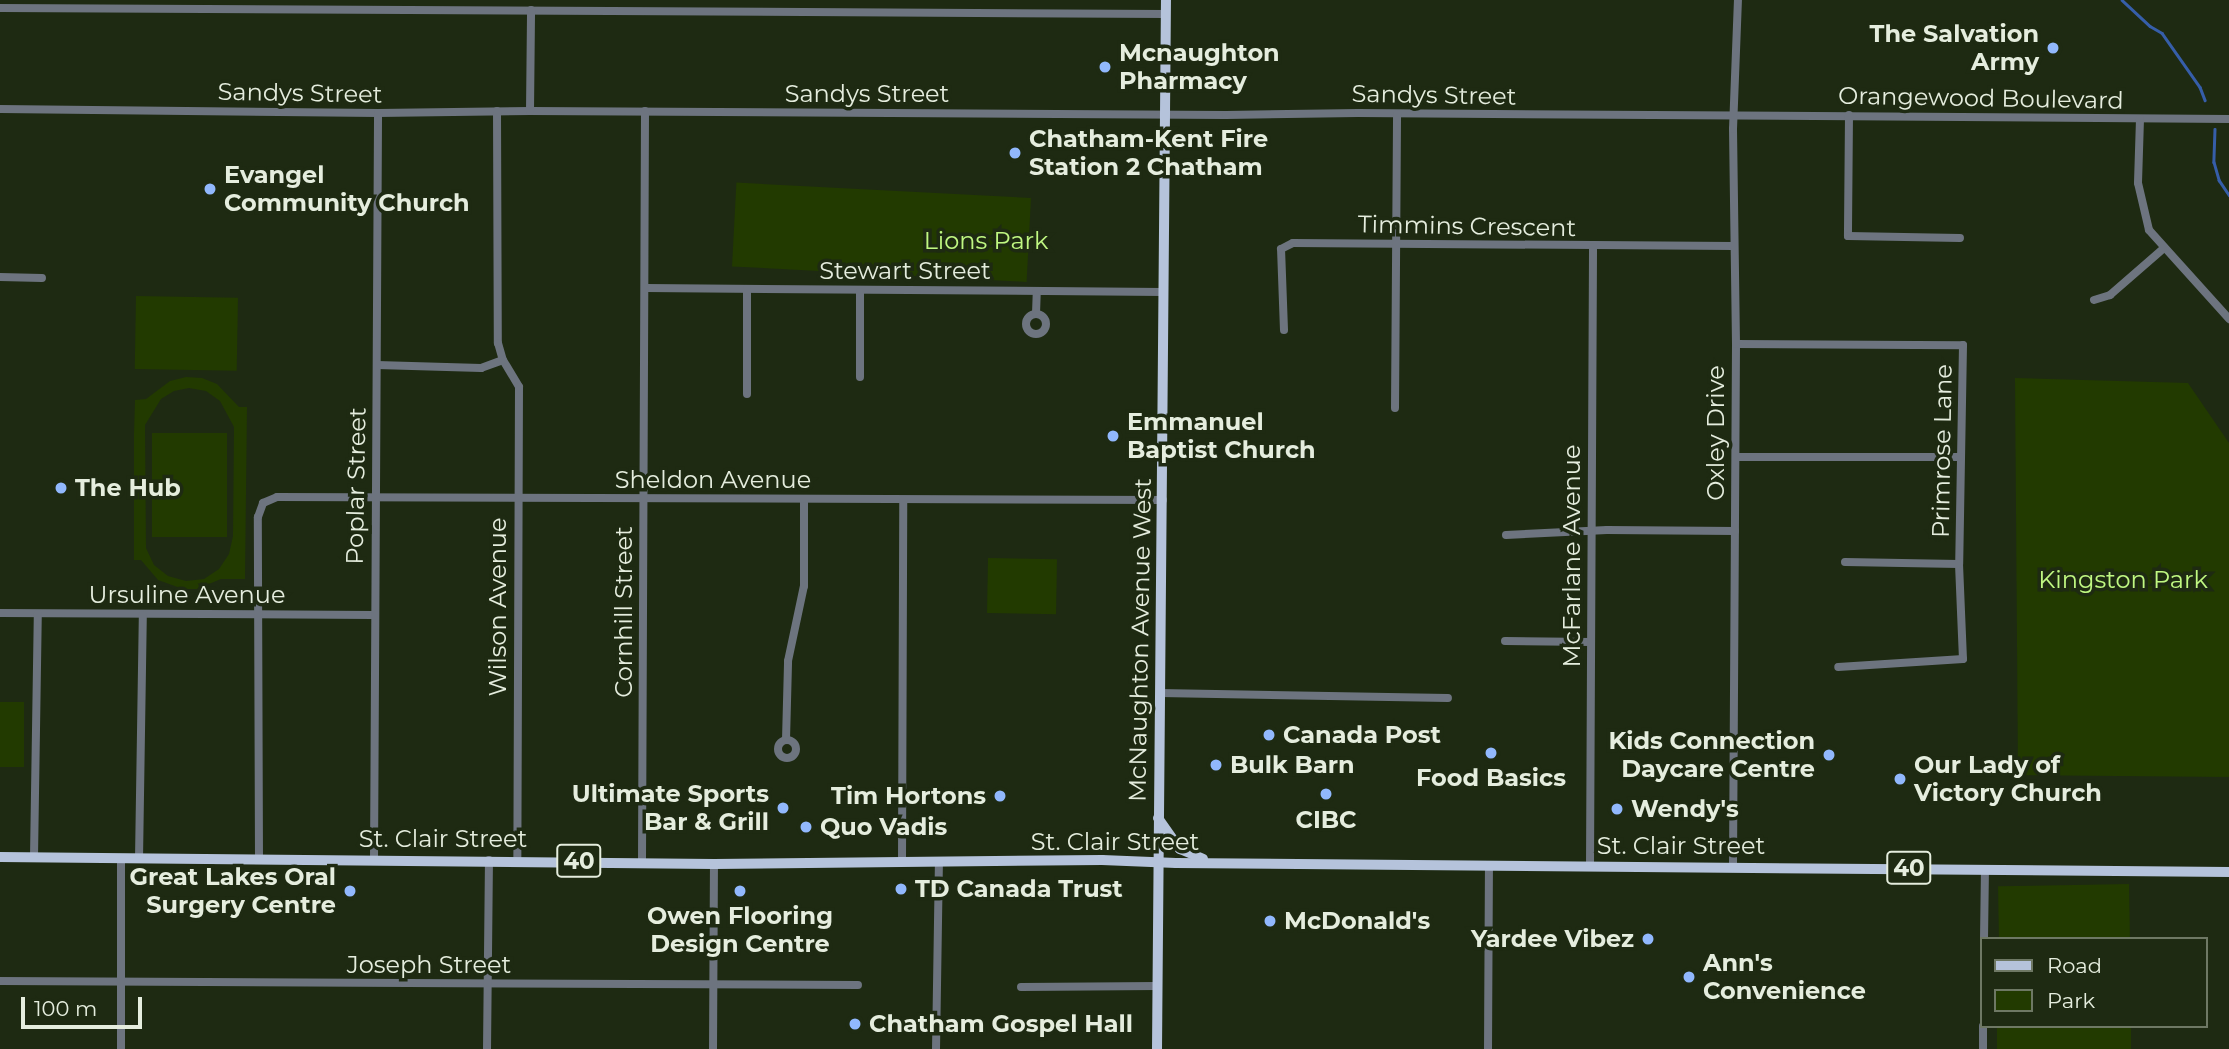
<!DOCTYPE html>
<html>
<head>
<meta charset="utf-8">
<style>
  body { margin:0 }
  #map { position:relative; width:2229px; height:1049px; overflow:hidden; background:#1e2a12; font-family:Montserrat,sans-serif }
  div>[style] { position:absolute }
  .green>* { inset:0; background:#223a00; transform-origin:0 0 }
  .stream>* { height:2.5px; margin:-1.25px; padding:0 1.25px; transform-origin:1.25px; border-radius:1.25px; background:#365ea9 }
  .minor>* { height:8px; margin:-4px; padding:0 4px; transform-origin:4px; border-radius:4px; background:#6d747f }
  .minor>.ring { margin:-4px; padding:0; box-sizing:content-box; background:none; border:8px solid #6d747f; border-radius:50% }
  .major>* { height:10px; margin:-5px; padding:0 5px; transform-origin:5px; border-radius:5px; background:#b5c3db }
  .dots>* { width:19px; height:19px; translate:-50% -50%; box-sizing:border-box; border:4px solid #1e2a12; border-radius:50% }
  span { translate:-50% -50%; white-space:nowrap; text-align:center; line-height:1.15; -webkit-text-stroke:7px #1e2a12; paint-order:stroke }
  .shield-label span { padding:2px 5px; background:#1e2a12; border:2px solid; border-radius:5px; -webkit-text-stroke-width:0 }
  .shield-label { font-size:23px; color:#e5edde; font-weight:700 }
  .poi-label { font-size:24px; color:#e5edde; font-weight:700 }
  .right { translate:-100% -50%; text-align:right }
  .left { translate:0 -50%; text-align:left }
  .street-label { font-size:24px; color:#e5edde }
  .park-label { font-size:24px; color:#c0f882 }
  .legend { position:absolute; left:1980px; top:937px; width:228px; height:91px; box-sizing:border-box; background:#1e2a12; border:2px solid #6e7864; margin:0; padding:9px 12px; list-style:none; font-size:21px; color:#e5edde }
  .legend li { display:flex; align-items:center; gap:14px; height:35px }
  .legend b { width:35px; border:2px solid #6e7864 }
  .scale { position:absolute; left:21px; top:997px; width:121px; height:32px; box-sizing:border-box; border:4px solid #e5edde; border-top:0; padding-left:9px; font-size:21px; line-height:24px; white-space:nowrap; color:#e5edde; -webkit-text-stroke:5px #1e2a12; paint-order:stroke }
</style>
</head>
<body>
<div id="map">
  <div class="green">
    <i style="left:1031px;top:198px;width:84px;height:295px;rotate:93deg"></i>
    <i style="left:136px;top:296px;width:102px;height:73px;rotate:1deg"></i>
    <i style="clip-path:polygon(evenodd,186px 377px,202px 378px,217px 384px,239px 407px,247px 407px,245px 579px,221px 579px,197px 589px,183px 589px,158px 580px,141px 560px,134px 560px,134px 434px,135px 400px,146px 399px,170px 381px,186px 377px,189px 388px,206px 391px,220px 401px,234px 427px,233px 536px,229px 554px,219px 569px,204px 579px,186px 581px,168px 576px,154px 565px,146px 548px,145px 425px,161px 399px,174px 391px,189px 388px)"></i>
    <i style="clip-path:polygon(2015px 378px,2188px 383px,2229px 443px,2229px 777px,2018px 775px)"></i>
    <i style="left:152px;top:433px;width:75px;height:104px"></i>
    <i style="left:988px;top:558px;width:69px;height:55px;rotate:1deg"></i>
    <i style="left:0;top:702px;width:24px;height:65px"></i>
    <i style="left:2129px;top:884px;width:55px;height:131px;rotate:89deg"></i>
    <i style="left:1997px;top:1026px;width:134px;height:23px"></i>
  </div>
  <div class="stream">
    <i style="left:2122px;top:0;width:38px;rotate:43deg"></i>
    <i style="left:2150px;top:26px;width:14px;rotate:30deg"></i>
    <i style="left:2162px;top:33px;width:66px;rotate:54.9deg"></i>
    <i style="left:2200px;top:87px;width:14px;rotate:69deg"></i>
    <i style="left:2215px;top:129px;width:33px;rotate:92deg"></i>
    <i style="left:2214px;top:162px;width:19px;rotate:74deg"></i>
    <i style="left:2219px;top:180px;width:18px;rotate:56deg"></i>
  </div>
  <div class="minor">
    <i style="left:0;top:8px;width:1166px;rotate:0.29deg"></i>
    <i style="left:0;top:109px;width:378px;rotate:0.6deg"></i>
    <i style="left:378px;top:113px;width:152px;rotate:-0.8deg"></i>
    <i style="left:530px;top:111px;width:696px;rotate:0.33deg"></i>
    <i style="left:1226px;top:115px;width:132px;rotate:-0.9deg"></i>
    <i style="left:1358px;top:113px;width:871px;rotate:0.39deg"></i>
    <i style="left:497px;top:111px;width:232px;rotate:89.8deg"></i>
    <i style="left:498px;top:343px;width:18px;rotate:74deg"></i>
    <i style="left:503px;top:360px;width:31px;rotate:59deg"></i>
    <i style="left:519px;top:387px;width:473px;rotate:90.2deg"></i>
    <i style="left:530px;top:111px;width:101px;rotate:-89.4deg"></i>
    <i style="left:1849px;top:115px;width:121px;rotate:90.5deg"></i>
    <i style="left:1848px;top:236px;width:112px;rotate:1deg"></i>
    <i style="left:2140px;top:119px;width:64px;rotate:91.8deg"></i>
    <i style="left:2138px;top:183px;width:48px;rotate:76.8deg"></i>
    <i style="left:2149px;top:230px;width:120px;rotate:48deg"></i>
    <i style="left:0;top:277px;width:42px;rotate:1.4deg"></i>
    <i style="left:646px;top:288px;width:517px;rotate:0.44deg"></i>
    <i style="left:747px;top:289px;width:105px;rotate:90deg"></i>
    <i style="left:860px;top:292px;width:85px;rotate:90deg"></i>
    <i style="left:2094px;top:300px;width:17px;rotate:-17deg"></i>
    <i style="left:2110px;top:295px;width:70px;rotate:-41deg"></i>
    <i class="ring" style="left:1026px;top:314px;width:12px;height:12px"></i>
    <i style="left:1036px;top:314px;width:23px;rotate:-88deg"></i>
    <i style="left:1284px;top:330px;width:81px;rotate:-92.1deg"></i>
    <i style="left:1281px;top:249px;width:13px;rotate:-27deg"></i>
    <i style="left:1293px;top:243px;width:441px;rotate:0.4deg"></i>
    <i style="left:1736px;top:344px;width:227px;rotate:0.3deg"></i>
    <i style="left:1963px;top:345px;width:219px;rotate:91deg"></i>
    <i style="left:1959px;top:564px;width:95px;rotate:87.6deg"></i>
    <i style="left:1963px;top:659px;width:125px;rotate:176.3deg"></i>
    <i style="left:377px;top:365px;width:104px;rotate:1.7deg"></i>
    <i style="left:481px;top:368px;width:23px;rotate:-20deg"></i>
    <i style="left:1395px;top:408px;width:294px;rotate:-89.6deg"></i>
    <i style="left:1736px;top:457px;width:224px"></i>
    <i style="left:1506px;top:535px;width:101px;rotate:-2.8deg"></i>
    <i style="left:1607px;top:530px;width:128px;rotate:0.4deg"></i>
    <i style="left:1845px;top:562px;width:114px;rotate:1deg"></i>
    <i style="left:0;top:613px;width:373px;rotate:0.3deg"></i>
    <i style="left:1505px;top:641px;width:86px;rotate:0.7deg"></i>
    <i style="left:1160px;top:693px;width:288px;rotate:1deg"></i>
    <i class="ring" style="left:778px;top:740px;width:10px;height:10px"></i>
    <i style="left:786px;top:740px;width:79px;rotate:-88.5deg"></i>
    <i style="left:788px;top:661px;width:77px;rotate:-78deg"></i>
    <i style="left:804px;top:586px;width:86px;rotate:-90deg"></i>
    <i style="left:34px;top:857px;width:243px;rotate:-89.1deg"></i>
    <i style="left:139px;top:859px;width:244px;rotate:-89.1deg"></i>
    <i style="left:259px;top:859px;width:342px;rotate:-90.2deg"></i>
    <i style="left:258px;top:517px;width:15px;rotate:-70deg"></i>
    <i style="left:263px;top:503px;width:15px;rotate:-23deg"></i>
    <i style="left:277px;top:497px;width:886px;rotate:0.19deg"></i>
    <i style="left:374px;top:860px;width:747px;rotate:-89.69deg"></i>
    <i style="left:642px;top:861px;width:750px;rotate:-89.77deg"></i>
    <i style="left:902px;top:862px;width:362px;rotate:-89.8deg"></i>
    <i style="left:1590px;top:866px;width:619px;rotate:-89.72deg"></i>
    <i style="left:1733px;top:866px;width:522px;rotate:-89.67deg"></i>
    <i style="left:1736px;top:344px;width:215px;rotate:-90.8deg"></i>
    <i style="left:1733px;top:129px;width:129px;rotate:-87.8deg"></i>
    <i style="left:1984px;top:939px;width:69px;rotate:-89.2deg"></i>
    <i style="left:0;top:981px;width:858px;rotate:0.27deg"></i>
    <i style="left:1021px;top:987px;width:136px;rotate:-0.4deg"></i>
    <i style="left:121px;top:1049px;width:190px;rotate:-90deg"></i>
    <i style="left:487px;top:1049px;width:189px;rotate:-89.4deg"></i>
    <i style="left:713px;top:1049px;width:185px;rotate:-89.7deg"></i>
    <i style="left:936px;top:1049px;width:186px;rotate:-89.1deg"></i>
    <i style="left:1488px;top:1049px;width:184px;rotate:-89.7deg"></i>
    <i style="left:1983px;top:1049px;width:23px;rotate:-90deg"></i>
  </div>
  <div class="major">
    <i style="left:1158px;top:818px;width:38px;rotate:55deg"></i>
    <i style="left:1180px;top:849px;width:25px;rotate:23deg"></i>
    <i style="left:0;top:857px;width:714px;rotate:0.56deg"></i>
    <i style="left:714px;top:864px;width:388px;rotate:-0.6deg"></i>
    <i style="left:1102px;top:860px;width:74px;rotate:2.3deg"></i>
    <i style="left:1176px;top:863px;width:1053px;rotate:0.49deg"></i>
    <i style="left:1157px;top:1049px;width:1049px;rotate:-89.51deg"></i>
  </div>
  <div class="dots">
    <i style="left:2053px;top:48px;background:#91b8fd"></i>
    <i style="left:1105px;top:67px;background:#91b8fd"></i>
    <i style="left:1015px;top:153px;background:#91b8fd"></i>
    <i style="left:210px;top:189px;background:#91b8fd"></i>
    <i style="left:1113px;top:436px;background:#91b8fd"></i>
    <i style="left:61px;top:488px;background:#91b8fd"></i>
    <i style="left:1269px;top:735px;background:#91b8fd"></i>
    <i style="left:1491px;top:753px;background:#91b8fd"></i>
    <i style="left:1829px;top:755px;background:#91b8fd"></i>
    <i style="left:1216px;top:765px;background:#91b8fd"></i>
    <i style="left:1900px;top:779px;background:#91b8fd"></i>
    <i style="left:1326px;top:794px;background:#91b8fd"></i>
    <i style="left:1000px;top:796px;background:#91b8fd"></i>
    <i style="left:783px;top:808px;background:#91b8fd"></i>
    <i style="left:1617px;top:809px;background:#91b8fd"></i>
    <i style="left:806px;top:827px;background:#91b8fd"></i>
    <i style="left:901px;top:889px;background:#91b8fd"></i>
    <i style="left:350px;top:891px;background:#91b8fd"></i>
    <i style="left:740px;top:891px;background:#91b8fd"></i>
    <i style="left:1270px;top:921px;background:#91b8fd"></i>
    <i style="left:1648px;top:939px;background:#91b8fd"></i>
    <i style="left:1689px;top:977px;background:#91b8fd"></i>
    <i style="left:855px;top:1024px;background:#91b8fd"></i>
  </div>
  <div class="shield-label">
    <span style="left:579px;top:861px">40</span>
    <span style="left:1909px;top:868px">40</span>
  </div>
  <div class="poi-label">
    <span class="right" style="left:2039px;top:48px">The Salvation<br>Army</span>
    <span class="left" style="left:1119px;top:67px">Mcnaughton<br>Pharmacy</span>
    <span class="left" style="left:1029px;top:153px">Chatham-Kent Fire<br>Station 2 Chatham</span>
    <span class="left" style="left:224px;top:189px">Evangel<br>Community Church</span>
    <span class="left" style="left:1127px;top:436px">Emmanuel<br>Baptist Church</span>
    <span class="left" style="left:75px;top:488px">The Hub</span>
    <span class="left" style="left:1283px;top:735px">Canada Post</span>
    <span class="right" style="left:1815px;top:755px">Kids Connection<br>Daycare Centre</span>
    <span class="left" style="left:1230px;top:765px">Bulk Barn</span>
    <span class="left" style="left:1914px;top:779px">Our Lady of<br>Victory Church</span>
    <span style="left:1491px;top:778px">Food Basics</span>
    <span class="right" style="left:769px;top:808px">Ultimate Sports<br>Bar &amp; Grill</span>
    <span class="right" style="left:986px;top:796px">Tim Hortons</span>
    <span class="left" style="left:1631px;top:809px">Wendy's</span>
    <span style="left:1326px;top:820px">CIBC</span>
    <span class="left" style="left:820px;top:827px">Quo Vadis</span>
    <span class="right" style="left:336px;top:891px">Great Lakes Oral<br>Surgery Centre</span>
    <span class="left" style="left:915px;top:889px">TD Canada Trust</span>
    <span style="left:740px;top:930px">Owen Flooring<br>Design Centre</span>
    <span class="left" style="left:1284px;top:921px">McDonald's</span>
    <span class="right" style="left:1634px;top:939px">Yardee Vibez</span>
    <span class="left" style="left:1703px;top:977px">Ann's<br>Convenience</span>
    <span class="left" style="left:869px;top:1024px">Chatham Gospel Hall</span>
  </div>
  <div class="street-label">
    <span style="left:300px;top:93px;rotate:1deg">Sandys Street</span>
    <span style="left:867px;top:94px">Sandys Street</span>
    <span style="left:1434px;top:95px;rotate:1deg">Sandys Street</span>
    <span style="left:1981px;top:98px;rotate:1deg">Orangewood Boulevard</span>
    <span style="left:1467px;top:226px;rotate:1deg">Timmins Crescent</span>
    <span style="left:905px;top:271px">Stewart Street</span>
    <span style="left:1716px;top:433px;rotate:-90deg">Oxley Drive</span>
    <span style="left:1942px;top:451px;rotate:-89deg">Primrose Lane</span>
    <span style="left:713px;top:480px">Sheldon Avenue</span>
    <span style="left:356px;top:486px;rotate:-89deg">Poplar Street</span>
    <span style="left:1572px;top:556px;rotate:-90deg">McFarlane Avenue</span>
    <span style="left:187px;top:595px">Ursuline Avenue</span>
    <span style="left:498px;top:607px;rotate:-90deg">Wilson Avenue</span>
    <span style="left:624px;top:612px;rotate:-90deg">Cornhill Street</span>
    <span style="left:1140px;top:640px;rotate:-89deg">McNaughton Avenue West</span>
    <span style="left:443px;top:839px">St. Clair Street</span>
    <span style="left:1115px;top:842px">St. Clair Street</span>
    <span style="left:1681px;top:846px">St. Clair Street</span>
    <span style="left:429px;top:965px">Joseph Street</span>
  </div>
  <div class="park-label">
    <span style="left:986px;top:241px">Lions Park</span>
    <span style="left:2123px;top:580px">Kingston Park</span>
  </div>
  <ul class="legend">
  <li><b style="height:9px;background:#b5c3db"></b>Road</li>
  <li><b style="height:19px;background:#223a00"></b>Park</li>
  </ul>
  <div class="scale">100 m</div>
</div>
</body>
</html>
